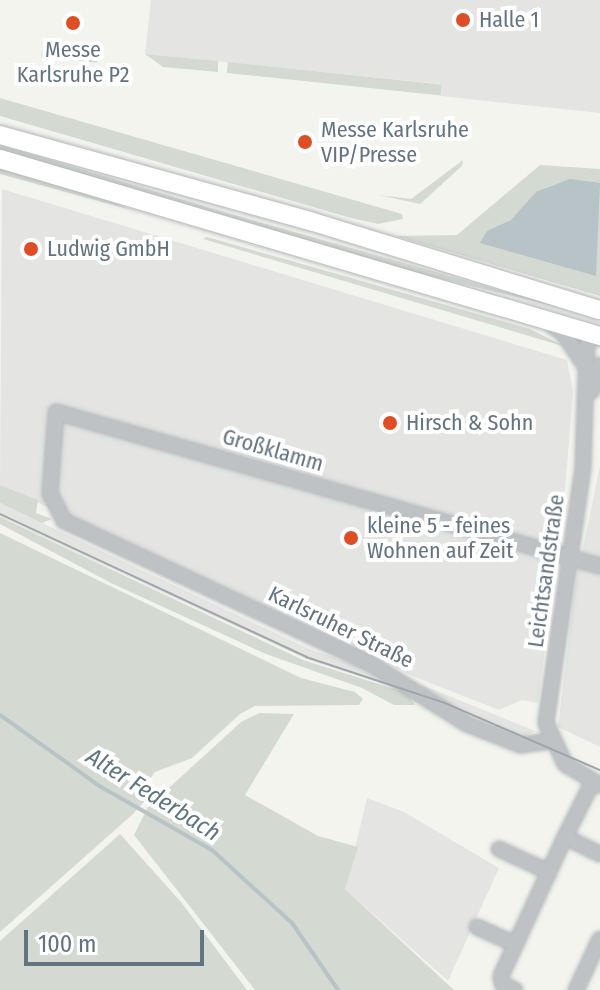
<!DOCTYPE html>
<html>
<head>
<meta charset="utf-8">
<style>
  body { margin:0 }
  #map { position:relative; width:600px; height:990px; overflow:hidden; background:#f4f4ef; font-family:"Fira Sans Condensed",sans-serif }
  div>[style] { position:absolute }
  .built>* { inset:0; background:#e4e5e3 }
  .green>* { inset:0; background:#d4dad1; transform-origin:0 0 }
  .water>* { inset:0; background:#b7c3c7 }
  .stream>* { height:4px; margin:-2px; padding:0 2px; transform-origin:2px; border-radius:2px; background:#b7c3c7 }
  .roads { filter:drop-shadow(0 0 2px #b1b6b9) drop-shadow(0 0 2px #b1b6b9) }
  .minor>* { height:14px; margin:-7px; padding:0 7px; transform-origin:7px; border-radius:7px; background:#bec2c5 }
  .major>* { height:18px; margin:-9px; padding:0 9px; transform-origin:9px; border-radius:9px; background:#fff }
  .tram>* { height:2px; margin:-1px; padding:0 1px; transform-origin:1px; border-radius:1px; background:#9fa5aa }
  .dots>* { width:22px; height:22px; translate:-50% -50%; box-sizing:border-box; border:4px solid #fff; border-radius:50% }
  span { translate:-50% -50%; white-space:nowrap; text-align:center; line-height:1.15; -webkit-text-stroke:8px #fff; paint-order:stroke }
  .poi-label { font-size:22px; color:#637380 }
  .left { translate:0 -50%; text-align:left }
  .street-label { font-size:22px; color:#637380 }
  .water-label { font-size:24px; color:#5f767e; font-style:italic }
  .scale { position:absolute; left:24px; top:930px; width:180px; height:36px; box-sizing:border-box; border:4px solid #637380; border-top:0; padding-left:10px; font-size:24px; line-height:28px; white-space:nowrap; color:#637380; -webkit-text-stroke:6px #fff; paint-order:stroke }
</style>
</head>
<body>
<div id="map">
  <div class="built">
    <i style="clip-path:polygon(151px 0,600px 0,600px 113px,441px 96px,442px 84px,145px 54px)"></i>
    <i style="clip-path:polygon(2px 189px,567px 360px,573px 392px,565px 490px,538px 703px,522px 700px,499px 710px,415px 677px,0 485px)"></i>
    <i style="clip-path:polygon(600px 466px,600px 747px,558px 727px,575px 587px)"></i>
    <i style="clip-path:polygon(0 503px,309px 649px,365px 668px,403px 691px,306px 659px,0 517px)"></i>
    <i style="clip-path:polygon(422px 687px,422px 685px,535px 731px,521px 738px,445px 705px)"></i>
    <i style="clip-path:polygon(367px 798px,404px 812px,499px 868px,448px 981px,345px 889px)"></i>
  </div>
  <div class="green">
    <i style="left:42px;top:49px;width:56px;height:8px;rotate:6deg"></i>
    <i style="clip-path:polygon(145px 54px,218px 61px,218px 72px,163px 67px)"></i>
    <i style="left:228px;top:62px;width:215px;height:11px;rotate:6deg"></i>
    <i style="clip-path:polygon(0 98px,402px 214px,403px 219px,378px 224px,351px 218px,0 116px)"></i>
    <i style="clip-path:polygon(0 145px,231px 214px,574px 311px,397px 268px,0 150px)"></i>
    <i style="clip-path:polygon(463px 160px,462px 166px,420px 204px,379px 195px,411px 199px)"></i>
    <i style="clip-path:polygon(540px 165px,600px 169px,600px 296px,396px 236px,457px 235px)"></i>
    <i style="clip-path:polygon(0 167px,112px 201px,128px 209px,0 174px)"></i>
    <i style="clip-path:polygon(207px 237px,530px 329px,566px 347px,203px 239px)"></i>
    <i style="clip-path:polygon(0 485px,38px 500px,36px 513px,52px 519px,42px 523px,0 503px)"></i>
    <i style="clip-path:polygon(0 517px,303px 660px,407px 693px,415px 705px,394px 705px,362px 688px,266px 654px,111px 583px,0 524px)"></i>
    <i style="clip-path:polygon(0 533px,301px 678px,355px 692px,363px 699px,359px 705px,255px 706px,240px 714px,192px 758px,155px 772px,149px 780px,154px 791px,133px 814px,0 932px)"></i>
    <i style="clip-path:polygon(259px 713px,294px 714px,245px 795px,318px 836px,358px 847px,345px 889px,454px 990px,255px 990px,134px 835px,148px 807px,241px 722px)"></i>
    <i style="clip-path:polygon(120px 834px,181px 902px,247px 990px,0 990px,0 941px)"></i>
  </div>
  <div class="water">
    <i style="clip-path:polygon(570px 179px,600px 183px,596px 276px,480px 243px,487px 231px,511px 220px,536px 192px)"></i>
  </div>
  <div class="stream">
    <i style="left:0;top:715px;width:124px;rotate:35.5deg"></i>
    <i style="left:101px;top:787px;width:128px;rotate:29.6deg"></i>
    <i style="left:212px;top:850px;width:108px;rotate:42.4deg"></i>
    <i style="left:292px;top:923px;width:81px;rotate:55.5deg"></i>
  </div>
  <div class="roads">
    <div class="minor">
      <i style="left:551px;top:325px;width:14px;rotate:34deg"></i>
      <i style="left:563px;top:333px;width:40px;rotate:56deg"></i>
      <i style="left:594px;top:334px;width:14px;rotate:120deg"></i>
      <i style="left:587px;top:346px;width:122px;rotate:91.9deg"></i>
      <i style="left:583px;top:468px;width:258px;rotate:98.3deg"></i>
      <i style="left:546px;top:723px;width:45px;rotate:65.1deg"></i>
      <i style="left:565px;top:764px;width:41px;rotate:31deg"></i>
      <i style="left:592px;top:391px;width:27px;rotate:-73deg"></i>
      <i style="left:550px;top:741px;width:30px;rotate:172deg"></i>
      <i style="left:520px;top:745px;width:57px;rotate:-158.4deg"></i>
      <i style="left:467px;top:724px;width:113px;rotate:-148deg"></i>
      <i style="left:371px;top:664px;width:339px;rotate:-155deg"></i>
      <i style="left:64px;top:521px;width:30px;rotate:-117deg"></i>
      <i style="left:50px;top:494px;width:82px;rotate:-85.8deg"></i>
      <i style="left:56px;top:412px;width:565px;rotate:15.81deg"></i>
      <i style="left:593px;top:781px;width:63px;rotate:116.6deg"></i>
      <i style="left:565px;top:837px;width:39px;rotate:26deg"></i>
      <i style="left:499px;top:849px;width:55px;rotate:24.7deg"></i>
      <i style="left:477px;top:927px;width:42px;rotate:24.1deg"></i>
      <i style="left:515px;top:990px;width:14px;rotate:-155deg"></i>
      <i style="left:502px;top:984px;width:8px;rotate:-97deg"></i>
      <i style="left:501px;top:976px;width:153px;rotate:-65.3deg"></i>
      <i style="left:576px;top:990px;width:56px;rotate:-64.8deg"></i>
    </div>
    <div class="major">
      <i style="left:0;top:135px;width:322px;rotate:15.5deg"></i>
      <i style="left:310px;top:221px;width:303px;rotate:17.1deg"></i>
      <i style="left:0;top:159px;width:626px;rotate:16.44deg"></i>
    </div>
  </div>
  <div class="tram">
    <i style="left:0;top:514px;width:338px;rotate:25deg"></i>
    <i style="left:306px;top:657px;width:146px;rotate:18.3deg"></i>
    <i style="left:445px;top:703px;width:169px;rotate:23.4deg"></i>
  </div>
  <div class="dots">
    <i style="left:463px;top:20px;background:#de4d25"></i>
    <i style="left:73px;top:23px;background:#de4d25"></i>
    <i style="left:305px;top:142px;background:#de4d25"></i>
    <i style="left:31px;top:249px;background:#de4d25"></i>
    <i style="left:390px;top:423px;background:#de4d25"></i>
    <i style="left:351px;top:538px;background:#de4d25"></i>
  </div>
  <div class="poi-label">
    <span class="left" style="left:479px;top:20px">Halle 1</span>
    <span style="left:73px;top:62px">Messe<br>Karlsruhe P2</span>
    <span class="left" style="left:321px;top:142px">Messe Karlsruhe<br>VIP/Presse</span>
    <span class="left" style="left:47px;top:249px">Ludwig GmbH</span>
    <span class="left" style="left:406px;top:423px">Hirsch &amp; Sohn</span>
    <span class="left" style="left:367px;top:538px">kleine 5 - feines<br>Wohnen auf Zeit</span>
  </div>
  <div class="street-label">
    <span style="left:273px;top:450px;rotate:16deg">Großklamm</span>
    <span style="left:546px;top:571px;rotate:-82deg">Leichtsandstraße</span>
    <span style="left:341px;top:627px;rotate:26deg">Karlsruher Straße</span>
  </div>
  <div class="water-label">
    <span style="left:153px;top:795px;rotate:32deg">Alter Federbach</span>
  </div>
  <div class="scale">100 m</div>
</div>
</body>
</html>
